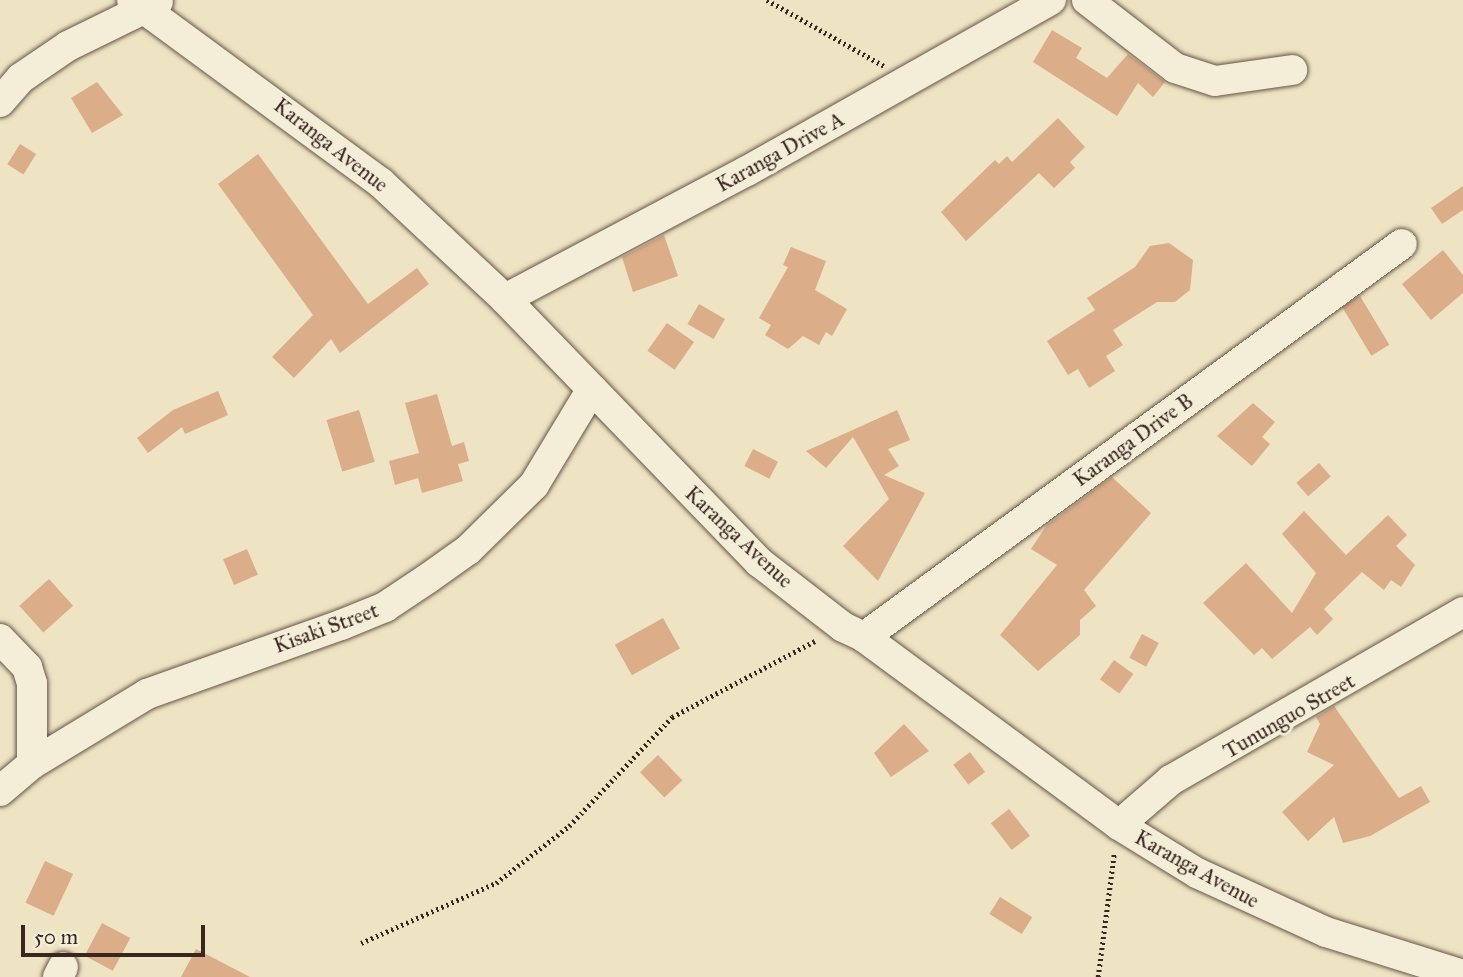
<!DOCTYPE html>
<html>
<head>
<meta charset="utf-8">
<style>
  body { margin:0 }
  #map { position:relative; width:1463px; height:977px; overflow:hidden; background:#eee3c3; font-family:"IM FELL Great Primer",serif }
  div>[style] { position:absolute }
  .building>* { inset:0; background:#dbad89; transform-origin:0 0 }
  .path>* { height:4.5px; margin-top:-2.25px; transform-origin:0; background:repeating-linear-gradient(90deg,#38261f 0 2px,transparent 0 5.5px) }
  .roads { filter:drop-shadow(0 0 2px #665548) drop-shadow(0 0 2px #665548) }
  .street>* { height:30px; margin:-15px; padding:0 15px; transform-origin:15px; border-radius:15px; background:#f4edd8 }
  span { translate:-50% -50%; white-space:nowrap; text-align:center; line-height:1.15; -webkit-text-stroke:6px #f4edd8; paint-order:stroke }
  .street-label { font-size:21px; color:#38261f }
  .scale { position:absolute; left:21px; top:925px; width:184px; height:32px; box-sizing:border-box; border:4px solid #38261f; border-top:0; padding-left:9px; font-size:21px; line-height:24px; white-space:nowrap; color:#38261f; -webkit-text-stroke:5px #f4edd8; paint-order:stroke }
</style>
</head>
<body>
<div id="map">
  <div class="building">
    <i style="clip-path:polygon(1052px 30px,1082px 48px,1076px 58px,1107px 78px,1128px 54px,1165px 82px,1153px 97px,1138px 83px,1117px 116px,1033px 62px)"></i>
    <i style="clip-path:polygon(97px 82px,123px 115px,92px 133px,71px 98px)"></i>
    <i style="clip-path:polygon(1058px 118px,1085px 147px,1070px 162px,1075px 168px,1054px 188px,1039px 173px,966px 241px,941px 212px,995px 160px,999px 164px,1007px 156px,1012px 162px)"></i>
    <i style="left:20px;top:144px;width:19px;height:24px;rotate:32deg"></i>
    <i style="clip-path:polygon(258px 154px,368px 304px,417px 268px,429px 284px,340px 353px,331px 339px,294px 378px,272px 357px,313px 315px,218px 184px)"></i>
    <i style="clip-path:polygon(1463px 186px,1463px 210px,1442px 224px,1431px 208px)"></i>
    <i style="clip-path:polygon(664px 235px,678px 276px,633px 292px,622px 257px)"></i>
    <i style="clip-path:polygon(1169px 243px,1193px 260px,1190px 290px,1175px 302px,1157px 302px,1113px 330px,1123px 345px,1106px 356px,1115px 371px,1089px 388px,1078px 369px,1068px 375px,1047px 341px,1095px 310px,1087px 298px,1135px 267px,1150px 246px)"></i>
    <i style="clip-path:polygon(791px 247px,826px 261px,815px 290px,847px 309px,832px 336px,826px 332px,819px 345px,803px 336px,788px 349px,765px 335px,771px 325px,759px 318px,788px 267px,783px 265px)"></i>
    <i style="clip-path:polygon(1443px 250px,1463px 275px,1463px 293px,1431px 320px,1402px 284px)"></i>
    <i style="left:1360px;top:296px;width:57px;height:21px;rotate:59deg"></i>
    <i style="left:699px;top:304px;width:30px;height:23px;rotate:30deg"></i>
    <i style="left:667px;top:323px;width:33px;height:34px;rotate:35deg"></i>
    <i style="clip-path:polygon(218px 391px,228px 415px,185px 434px,182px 427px,148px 453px,137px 438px,173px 410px)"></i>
    <i style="clip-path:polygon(437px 394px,452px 446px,464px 442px,469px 461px,458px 464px,463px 481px,422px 493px,418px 478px,395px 485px,389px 461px,419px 453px,405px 403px)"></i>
    <i style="clip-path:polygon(1253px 403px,1275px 422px,1262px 437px,1270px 444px,1252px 466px,1217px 436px)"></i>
    <i style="left:359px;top:410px;width:54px;height:34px;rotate:73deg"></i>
    <i style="clip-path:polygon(897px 410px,910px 440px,888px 449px,899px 466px,884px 475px,925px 493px,878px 581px,843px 546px,889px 499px,853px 437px,826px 468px,806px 451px)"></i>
    <i style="left:753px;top:449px;width:28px;height:19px;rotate:27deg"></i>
    <i style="left:1319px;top:463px;width:18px;height:30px;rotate:49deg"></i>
    <i style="clip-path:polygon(1112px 477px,1151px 513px,1084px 590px,1096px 606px,1080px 620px,1080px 635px,1038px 671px,1000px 635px,1057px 565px,1031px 549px,1046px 526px)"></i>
    <i style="clip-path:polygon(1304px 511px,1346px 555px,1388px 515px,1407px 535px,1396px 546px,1415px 565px,1401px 587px,1391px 580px,1384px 590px,1362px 572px,1324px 609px,1333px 619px,1317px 635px,1310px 627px,1272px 659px,1262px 648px,1254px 655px,1203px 603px,1246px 563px,1292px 613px,1316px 573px,1282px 534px)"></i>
    <i style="left:247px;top:549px;width:28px;height:26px;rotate:67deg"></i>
    <i style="left:49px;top:579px;width:36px;height:40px;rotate:48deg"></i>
    <i style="left:663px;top:618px;width:35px;height:55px;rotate:61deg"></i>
    <i style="left:1142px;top:634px;width:19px;height:27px;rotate:28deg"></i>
    <i style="left:1114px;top:660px;width:24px;height:24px;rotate:36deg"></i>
    <i style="clip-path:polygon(1334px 706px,1399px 798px,1421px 786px,1430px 802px,1370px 836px,1343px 843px,1334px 817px,1308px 841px,1282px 812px,1334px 765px,1307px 752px,1320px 724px,1316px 717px)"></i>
    <i style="clip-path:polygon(904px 724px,929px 751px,891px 777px,874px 753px)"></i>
    <i style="left:970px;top:752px;width:25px;height:21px;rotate:53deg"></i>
    <i style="left:658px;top:755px;width:35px;height:25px;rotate:46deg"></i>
    <i style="left:1009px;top:809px;width:34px;height:23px;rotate:52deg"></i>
    <i style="left:45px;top:861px;width:31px;height:46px;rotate:25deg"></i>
    <i style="left:1000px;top:897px;width:38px;height:20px;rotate:32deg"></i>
    <i style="left:102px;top:923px;width:32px;height:37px;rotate:28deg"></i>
    <i style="clip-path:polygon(196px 949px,250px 977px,181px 977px)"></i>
  </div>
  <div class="path">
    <i style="left:767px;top:0;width:134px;rotate:29.4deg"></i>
    <i style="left:361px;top:943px;width:148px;rotate:-24deg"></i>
    <i style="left:496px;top:883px;width:93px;rotate:-38deg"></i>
    <i style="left:569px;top:826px;width:150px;rotate:-46.6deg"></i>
    <i style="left:672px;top:717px;width:164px;rotate:-28deg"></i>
    <i style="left:1098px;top:977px;width:125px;rotate:-82.6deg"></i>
  </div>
  <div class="roads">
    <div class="street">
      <i style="left:132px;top:0;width:309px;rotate:36.3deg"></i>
      <i style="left:381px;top:183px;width:170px;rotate:43.1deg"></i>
      <i style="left:505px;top:299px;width:366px;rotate:46deg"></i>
      <i style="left:759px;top:562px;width:106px;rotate:37.7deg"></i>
      <i style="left:843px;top:627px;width:23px;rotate:25deg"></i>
      <i style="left:864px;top:637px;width:317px;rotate:36.4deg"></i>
      <i style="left:1119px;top:825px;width:92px;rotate:31.6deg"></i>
      <i style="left:1197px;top:873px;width:142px;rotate:24.6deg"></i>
      <i style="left:1326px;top:932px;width:144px;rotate:17.4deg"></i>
      <i style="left:1087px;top:0;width:111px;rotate:37.7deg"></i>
      <i style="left:1175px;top:68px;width:42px;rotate:18deg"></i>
      <i style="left:1215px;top:81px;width:78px;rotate:-8.1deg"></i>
      <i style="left:0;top:102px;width:32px;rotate:-49deg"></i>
      <i style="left:21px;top:78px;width:57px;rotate:-34.2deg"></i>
      <i style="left:68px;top:46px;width:100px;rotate:-26.1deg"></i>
      <i style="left:505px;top:299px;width:274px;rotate:-27.9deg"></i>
      <i style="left:747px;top:171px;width:349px;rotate:-29.4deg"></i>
      <i style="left:864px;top:637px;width:666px;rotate:-36.15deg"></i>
      <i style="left:0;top:639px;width:39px;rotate:46deg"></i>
      <i style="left:27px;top:667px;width:17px;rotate:73deg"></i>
      <i style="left:32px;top:683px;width:81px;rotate:90deg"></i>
      <i style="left:0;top:791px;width:42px;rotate:-40.2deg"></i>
      <i style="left:32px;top:764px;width:135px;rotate:-31.3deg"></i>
      <i style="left:147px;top:694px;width:206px;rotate:-19.6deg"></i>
      <i style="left:341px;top:625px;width:48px;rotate:-22.2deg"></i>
      <i style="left:385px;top:607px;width:50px;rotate:-33.7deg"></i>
      <i style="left:427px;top:579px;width:50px;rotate:-35.3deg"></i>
      <i style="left:468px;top:550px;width:93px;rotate:-44.6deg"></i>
      <i style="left:534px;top:485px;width:112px;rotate:-58.9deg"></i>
      <i style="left:1119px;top:825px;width:69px;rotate:-40.9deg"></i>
      <i style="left:1171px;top:780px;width:337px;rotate:-29.9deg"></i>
      <i style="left:58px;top:977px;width:11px;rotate:-63deg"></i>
    </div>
  </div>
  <div class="street-label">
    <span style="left:331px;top:145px;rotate:38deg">Karanga Avenue</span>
    <span style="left:780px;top:152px;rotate:-29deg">Karanga Drive A</span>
    <span style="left:1133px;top:440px;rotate:-36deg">Karanga Drive B</span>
    <span style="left:739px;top:537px;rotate:43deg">Karanga Avenue</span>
    <span style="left:326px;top:628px;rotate:-20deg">Kisaki Street</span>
    <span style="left:1289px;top:716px;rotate:-30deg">Tununguo Street</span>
    <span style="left:1197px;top:869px;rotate:29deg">Karanga Avenue</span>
  </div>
  <div class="scale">50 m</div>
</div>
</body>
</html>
